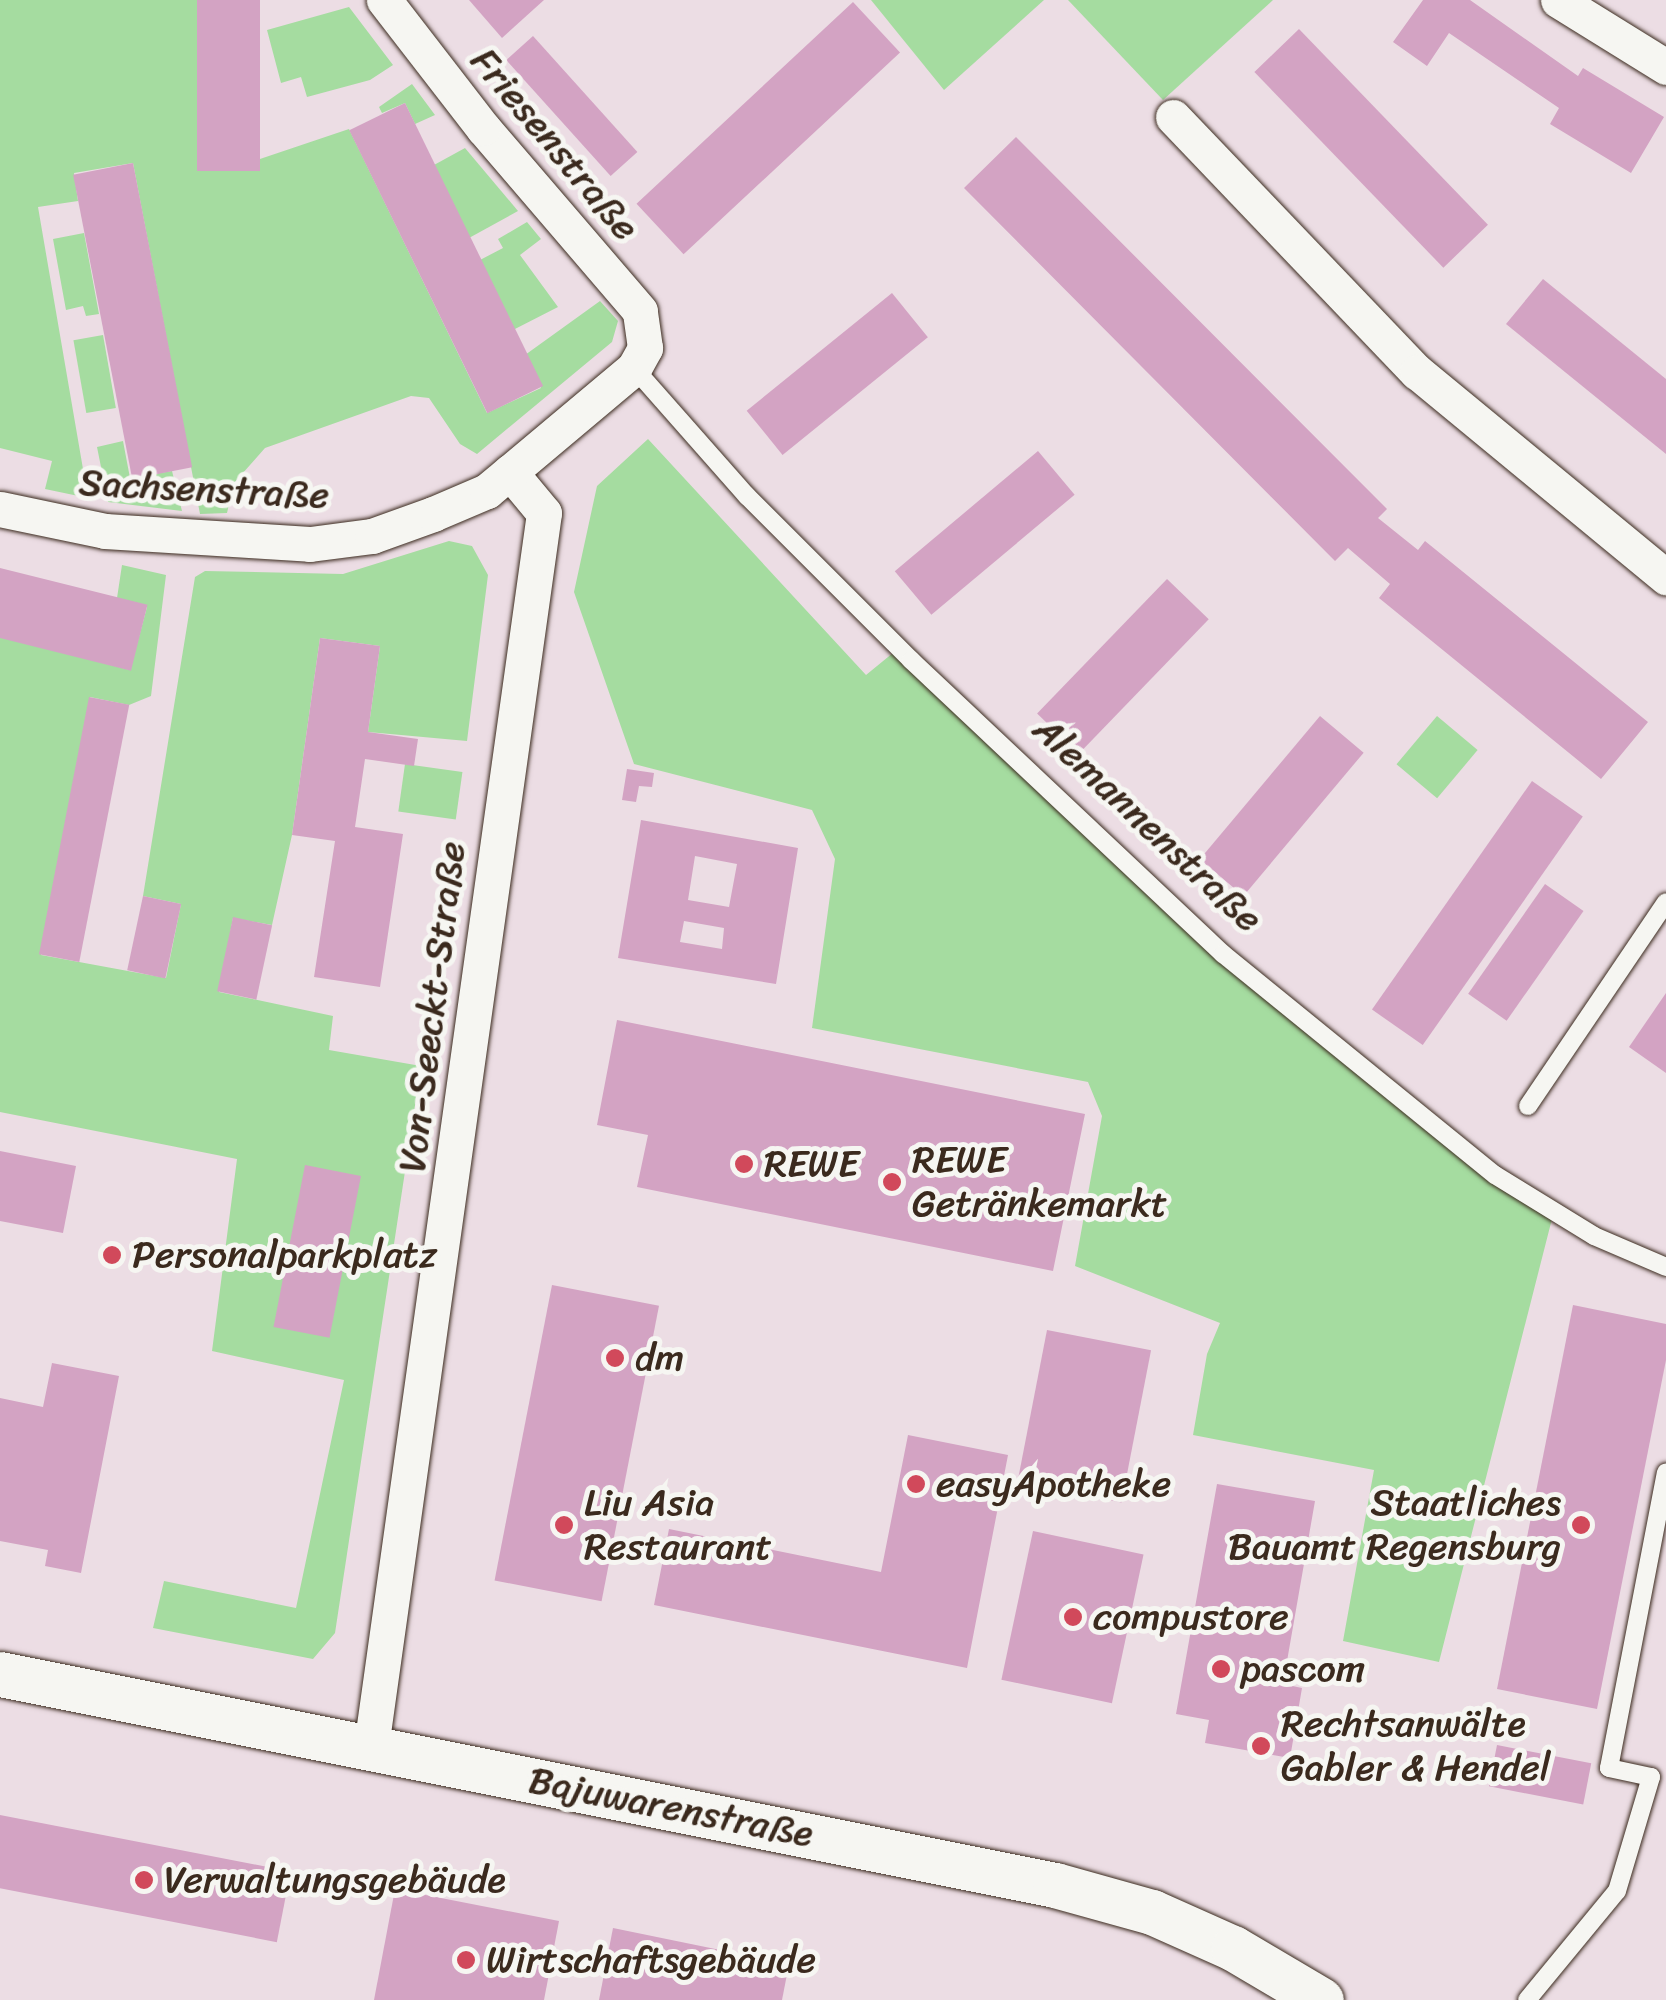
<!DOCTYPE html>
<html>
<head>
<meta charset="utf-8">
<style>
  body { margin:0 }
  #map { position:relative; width:1666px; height:2000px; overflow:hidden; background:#ecdde4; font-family:Sriracha,sans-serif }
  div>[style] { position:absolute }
  .green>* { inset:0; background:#a5dca0; transform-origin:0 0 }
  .building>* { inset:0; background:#d3a3c3; transform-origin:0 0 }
  .roads { filter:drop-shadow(0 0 2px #3b2a1e) drop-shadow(0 0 2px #3b2a1e) }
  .service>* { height:18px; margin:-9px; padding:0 9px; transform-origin:9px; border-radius:9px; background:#f6f6f2 }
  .minor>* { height:35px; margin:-17.5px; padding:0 17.5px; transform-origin:17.5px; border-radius:17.5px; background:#f6f6f2 }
  .tertiary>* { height:45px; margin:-22.5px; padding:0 22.5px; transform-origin:22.5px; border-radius:22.5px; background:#f6f6f2 }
  .dots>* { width:28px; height:28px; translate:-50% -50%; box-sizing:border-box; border:5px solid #f6f6f2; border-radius:50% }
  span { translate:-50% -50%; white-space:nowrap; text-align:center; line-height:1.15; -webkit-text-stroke:10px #f6f6f2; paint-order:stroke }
  .street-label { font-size:38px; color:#3b2a1e }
  .poi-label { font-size:38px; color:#3b2a1e }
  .left { translate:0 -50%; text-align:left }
  .right { translate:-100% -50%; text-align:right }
</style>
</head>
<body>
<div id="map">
  <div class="green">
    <i style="clip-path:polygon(0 0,197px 0,239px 166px,349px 129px,487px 413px,541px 388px,525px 355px,600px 301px,618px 321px,612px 342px,477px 454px,460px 444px,429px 398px,411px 396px,265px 448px,234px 483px,227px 513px,200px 514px,133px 163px,74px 173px,78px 201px,38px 207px,88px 498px,45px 489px,52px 461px,0 448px)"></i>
    <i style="clip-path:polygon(871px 0,1044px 0,944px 90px)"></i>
    <i style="clip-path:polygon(1068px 0,1273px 0,1163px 100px)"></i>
    <i style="clip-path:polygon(349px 7px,393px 65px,370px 80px,307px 97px,301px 77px,281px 83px,267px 30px)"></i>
    <i style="clip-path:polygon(412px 84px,435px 115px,415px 124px,405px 103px,382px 113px,379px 107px)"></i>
    <i style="clip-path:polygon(465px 148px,518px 211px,469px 238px,434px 165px)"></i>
    <i style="clip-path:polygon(527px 222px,541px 239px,520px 255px,558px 307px,513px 330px,480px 260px,503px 248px,498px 239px)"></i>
    <i style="clip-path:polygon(84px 233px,99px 314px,86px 316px,83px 306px,66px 310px,53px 239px)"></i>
    <i style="left:103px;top:335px;width:74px;height:30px;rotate:80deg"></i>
    <i style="clip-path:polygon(648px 439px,866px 675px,899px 648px,1223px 954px,1554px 1211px,1439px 1662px,1343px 1641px,1374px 1470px,1193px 1435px,1207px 1354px,1220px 1323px,1075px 1266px,1102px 1116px,1088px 1082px,812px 1028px,835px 859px,812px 810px,634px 764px,574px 592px,597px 486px)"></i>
    <i style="clip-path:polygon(123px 441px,130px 478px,172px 471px,182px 511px,108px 502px,97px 447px)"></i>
    <i style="clip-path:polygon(449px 541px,472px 546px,488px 575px,467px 741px,368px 732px,380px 646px,320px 638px,292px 835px,272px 925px,233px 918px,219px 992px,333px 1016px,329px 1050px,421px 1066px,335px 1633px,313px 1659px,153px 1628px,164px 1581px,296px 1608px,344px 1380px,212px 1351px,237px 1159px,0 1112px,0 636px,130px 670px,147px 607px,117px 598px,122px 565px,166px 575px,151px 696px,129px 705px,90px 697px,41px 955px,166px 978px,181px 904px,143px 896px,195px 577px,205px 571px,343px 574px)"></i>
    <i style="left:1437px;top:716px;width:53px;height:63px;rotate:40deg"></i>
    <i style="left:405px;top:764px;width:58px;height:48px;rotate:8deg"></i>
  </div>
  <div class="building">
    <i style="left:197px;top:0;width:63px;height:171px"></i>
    <i style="clip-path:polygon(469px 0,544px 0,502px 38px)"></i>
    <i style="clip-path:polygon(1423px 0,1470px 0,1578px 76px,1583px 68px,1664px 117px,1631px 173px,1550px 124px,1559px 108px,1449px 33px,1427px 66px,1393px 42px)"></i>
    <i style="left:853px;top:2px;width:69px;height:296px;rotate:47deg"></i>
    <i style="left:1299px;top:29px;width:272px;height:62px;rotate:46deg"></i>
    <i style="left:533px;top:36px;width:156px;height:36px;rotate:48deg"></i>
    <i style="left:405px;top:103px;width:315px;height:62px;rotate:64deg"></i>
    <i style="clip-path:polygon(1016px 137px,1387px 509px,1378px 518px,1418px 550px,1425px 541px,1648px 722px,1601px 779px,1379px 598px,1390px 584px,1348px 548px,1335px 561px,964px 188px)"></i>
    <i style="left:133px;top:163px;width:310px;height:61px;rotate:79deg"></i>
    <i style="clip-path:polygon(1543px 279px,1666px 379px,1666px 454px,1506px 324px)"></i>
    <i style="left:892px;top:293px;width:57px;height:187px;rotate:51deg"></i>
    <i style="left:1038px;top:451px;width:57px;height:187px;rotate:50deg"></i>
    <i style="left:0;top:568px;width:152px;height:68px;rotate:14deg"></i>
    <i style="left:1167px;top:579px;width:58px;height:187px;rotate:44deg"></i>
    <i style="clip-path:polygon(320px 638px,380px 646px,368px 732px,418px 739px,414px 766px,365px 759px,355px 827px,403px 834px,380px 987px,314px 977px,335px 841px,292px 835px)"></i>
    <i style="left:89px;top:697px;width:41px;height:262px;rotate:11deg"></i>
    <i style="left:1320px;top:716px;width:57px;height:187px;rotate:40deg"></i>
    <i style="clip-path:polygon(627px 769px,654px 773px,652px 787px,639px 786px,636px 802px,622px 800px)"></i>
    <i style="left:1532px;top:781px;width:62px;height:279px;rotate:35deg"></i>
    <i style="clip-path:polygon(evenodd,641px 820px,798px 848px,776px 984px,618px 958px,641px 820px,695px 856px,737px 864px,729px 907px,688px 900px,695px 856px,641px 820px,684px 921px,724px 928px,722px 949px,680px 942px,684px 921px)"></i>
    <i style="left:1545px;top:884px;width:47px;height:134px;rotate:35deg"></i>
    <i style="left:143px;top:896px;width:39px;height:76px;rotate:12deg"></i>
    <i style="left:233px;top:917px;width:40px;height:76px;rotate:12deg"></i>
    <i style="clip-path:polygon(1666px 993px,1666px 1073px,1629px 1047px)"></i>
    <i style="clip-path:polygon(617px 1020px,1085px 1114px,1053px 1271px,637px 1187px,648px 1135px,597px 1125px)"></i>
    <i style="clip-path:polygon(0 1151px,76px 1166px,63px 1233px,0 1221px)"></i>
    <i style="left:305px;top:1165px;width:57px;height:165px;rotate:11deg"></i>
    <i style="left:552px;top:1285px;width:109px;height:301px;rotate:11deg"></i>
    <i style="clip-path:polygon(1573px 1305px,1666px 1324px,1666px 1360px,1597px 1709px,1497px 1689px)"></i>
    <i style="left:1047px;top:1330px;width:106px;height:155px;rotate:11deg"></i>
    <i style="clip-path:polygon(52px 1363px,119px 1376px,81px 1573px,45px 1566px,48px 1550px,0 1541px,0 1398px,43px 1407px)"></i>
    <i style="clip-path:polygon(908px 1435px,1008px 1455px,967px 1668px,654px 1605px,669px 1529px,881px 1572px)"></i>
    <i style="clip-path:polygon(1217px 1484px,1315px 1501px,1283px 1684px,1302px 1688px,1290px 1758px,1205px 1743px,1209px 1720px,1176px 1714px)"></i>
    <i style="left:1033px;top:1531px;width:113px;height:152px;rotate:12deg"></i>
    <i style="left:1497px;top:1745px;width:96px;height:42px;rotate:11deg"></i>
    <i style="left:0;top:1815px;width:296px;height:72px;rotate:11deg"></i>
    <i style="clip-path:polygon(395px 1889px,559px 1921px,544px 2000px,374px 2000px)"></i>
    <i style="clip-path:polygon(613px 1928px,789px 1964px,782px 2000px,599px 2000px)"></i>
  </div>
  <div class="roads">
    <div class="service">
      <i style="left:634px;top:368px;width:171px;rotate:48.6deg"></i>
      <i style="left:747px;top:496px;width:232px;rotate:45deg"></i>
      <i style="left:911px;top:660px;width:429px;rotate:43.3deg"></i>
      <i style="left:1223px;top:954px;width:350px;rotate:39.1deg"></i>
      <i style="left:1495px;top:1175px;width:116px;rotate:31.6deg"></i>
      <i style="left:1594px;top:1236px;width:78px;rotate:23.3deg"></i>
      <i style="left:1528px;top:1106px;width:246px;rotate:-55.9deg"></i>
      <i style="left:1527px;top:2000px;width:141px;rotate:-50.5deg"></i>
      <i style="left:1617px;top:1891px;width:119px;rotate:-73.4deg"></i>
      <i style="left:1651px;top:1777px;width:43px;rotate:-167.9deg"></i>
      <i style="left:1609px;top:1768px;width:301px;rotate:-79.1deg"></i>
    </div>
    <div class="minor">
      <i style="left:1558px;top:0;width:127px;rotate:31.8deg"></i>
      <i style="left:1173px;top:117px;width:353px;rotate:46.3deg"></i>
      <i style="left:1417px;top:372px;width:323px;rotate:39.5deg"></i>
      <i style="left:0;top:509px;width:107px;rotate:11.8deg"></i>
      <i style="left:105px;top:531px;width:205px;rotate:3.6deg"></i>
      <i style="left:310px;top:544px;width:63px;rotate:-7.4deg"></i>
      <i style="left:372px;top:536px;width:65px;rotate:-19.8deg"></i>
      <i style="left:433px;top:514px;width:59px;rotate:-23.1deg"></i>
      <i style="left:487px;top:491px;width:30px;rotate:-40deg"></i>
      <i style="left:371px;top:1747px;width:1246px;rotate:-82.02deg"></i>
      <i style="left:544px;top:513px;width:53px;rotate:-129.7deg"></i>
      <i style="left:510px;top:472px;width:162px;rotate:-40deg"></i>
      <i style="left:634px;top:368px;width:23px;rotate:-61deg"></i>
      <i style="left:645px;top:348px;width:37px;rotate:-98deg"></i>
      <i style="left:640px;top:311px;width:241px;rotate:-130.6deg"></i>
      <i style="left:483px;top:128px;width:162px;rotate:-127.7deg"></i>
    </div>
    <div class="tertiary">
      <i style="left:0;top:1674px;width:1076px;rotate:11.31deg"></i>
      <i style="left:1055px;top:1885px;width:101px;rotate:15.6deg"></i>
      <i style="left:1152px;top:1912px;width:89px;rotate:24deg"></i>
      <i style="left:1233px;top:1948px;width:102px;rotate:30.6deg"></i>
    </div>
  </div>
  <div class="dots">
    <i style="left:744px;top:1164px;background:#d1495b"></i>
    <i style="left:892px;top:1182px;background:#d1495b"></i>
    <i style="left:112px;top:1255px;background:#d1495b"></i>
    <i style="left:615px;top:1358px;background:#d1495b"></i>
    <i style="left:916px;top:1484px;background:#d1495b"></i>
    <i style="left:564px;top:1525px;background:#d1495b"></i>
    <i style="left:1581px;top:1525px;background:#d1495b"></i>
    <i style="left:1073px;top:1617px;background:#d1495b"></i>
    <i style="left:1221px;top:1669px;background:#d1495b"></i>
    <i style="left:1261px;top:1746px;background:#d1495b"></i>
    <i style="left:144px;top:1880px;background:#d1495b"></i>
    <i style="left:466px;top:1960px;background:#d1495b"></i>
  </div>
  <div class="street-label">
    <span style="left:555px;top:144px;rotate:50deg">Friesenstraße</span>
    <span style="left:204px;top:489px;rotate:3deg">Sachsenstraße</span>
    <span style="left:1148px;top:824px;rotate:43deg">Alemannenstraße</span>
    <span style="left:432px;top:1007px;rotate:-83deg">Von-Seeckt-Straße</span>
    <span style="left:671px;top:1807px;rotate:11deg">Bajuwarenstraße</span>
  </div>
  <div class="poi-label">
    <span class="left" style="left:912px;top:1182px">REWE<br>Getränkemarkt</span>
    <span class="left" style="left:764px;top:1164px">REWE</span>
    <span class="left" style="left:132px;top:1255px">Personalparkplatz</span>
    <span class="left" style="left:635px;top:1358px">dm</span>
    <span class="left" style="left:936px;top:1484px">easyApotheke</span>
    <span class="left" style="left:584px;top:1525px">Liu Asia<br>Restaurant</span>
    <span class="right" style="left:1561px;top:1525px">Staatliches<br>Bauamt Regensburg</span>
    <span class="left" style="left:1093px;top:1617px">compustore</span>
    <span class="left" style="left:1241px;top:1669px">pascom</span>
    <span class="left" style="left:1281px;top:1746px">Rechtsanwälte<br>Gabler &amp; Hendel</span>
    <span class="left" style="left:164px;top:1880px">Verwaltungsgebäude</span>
    <span class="left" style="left:486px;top:1960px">Wirtschaftsgebäude</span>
  </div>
</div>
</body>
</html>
